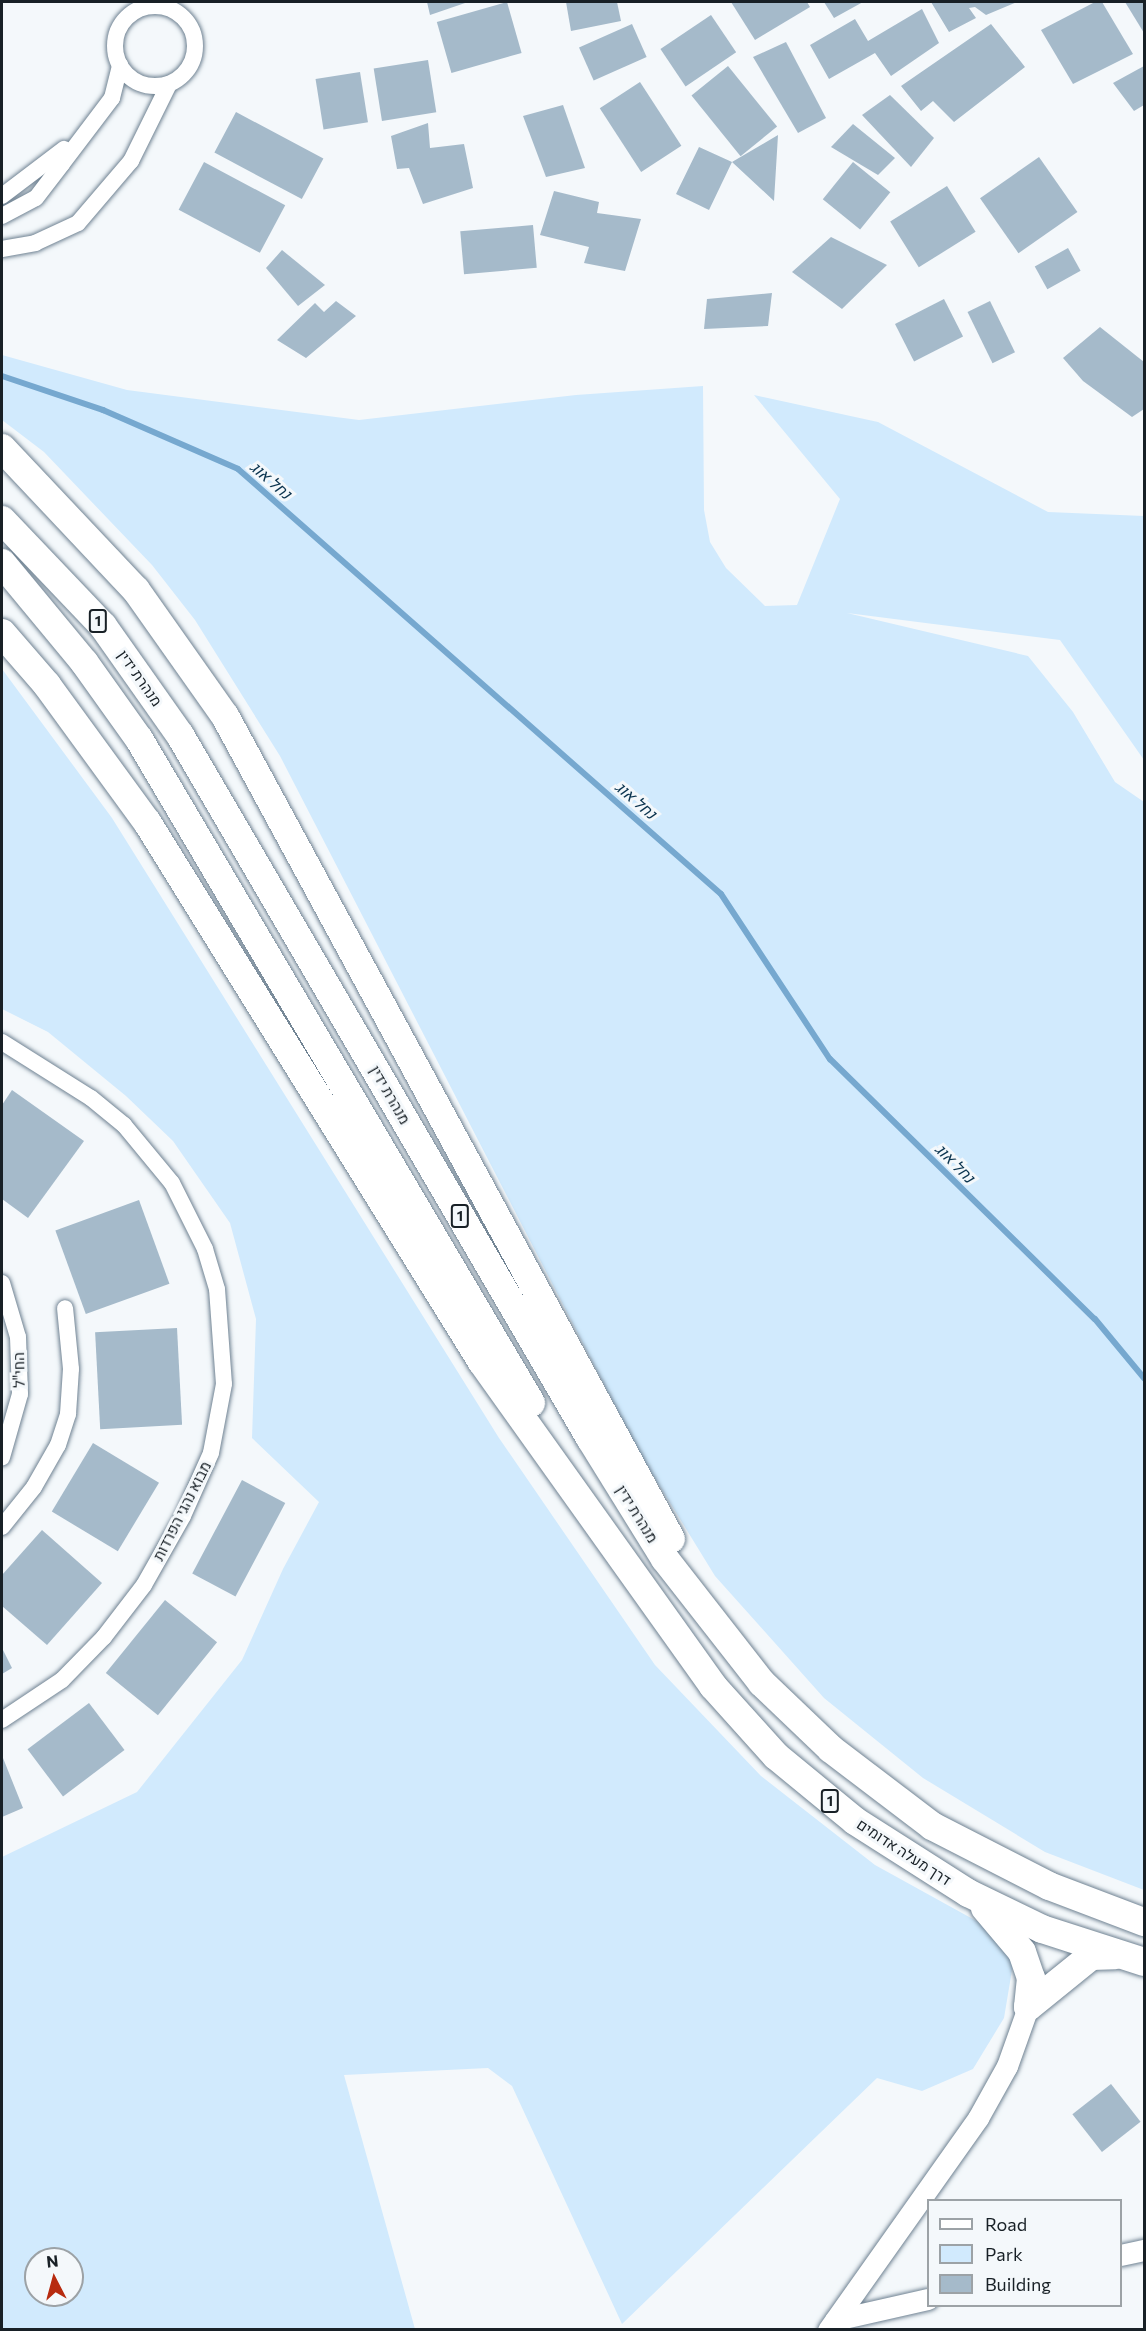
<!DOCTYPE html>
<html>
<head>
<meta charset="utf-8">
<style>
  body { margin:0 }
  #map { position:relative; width:1146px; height:2331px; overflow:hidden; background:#f4f8fb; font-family:Commissioner,Heebo,sans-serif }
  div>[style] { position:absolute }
  .green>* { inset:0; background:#d1eafd }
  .stream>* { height:6px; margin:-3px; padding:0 3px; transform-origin:3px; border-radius:3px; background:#76a8cf }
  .building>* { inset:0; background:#a5baca; transform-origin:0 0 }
  .roads { filter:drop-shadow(0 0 2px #6f8292) drop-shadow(0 0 2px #6f8292) }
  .minor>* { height:16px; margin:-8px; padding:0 8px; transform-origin:8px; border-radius:8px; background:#fff }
  .minor>.ring { margin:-8px; padding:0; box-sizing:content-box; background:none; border:16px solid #fff; border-radius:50% }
  .tertiary>* { height:21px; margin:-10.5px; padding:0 10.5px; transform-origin:10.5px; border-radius:10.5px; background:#fff }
  .trunk>* { height:28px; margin:-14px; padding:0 14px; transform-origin:14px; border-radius:14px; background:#fff }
  span { translate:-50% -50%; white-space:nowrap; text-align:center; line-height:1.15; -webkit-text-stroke:6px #f4f8fb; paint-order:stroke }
  .shield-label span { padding:2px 4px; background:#f4f8fb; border:2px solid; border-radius:4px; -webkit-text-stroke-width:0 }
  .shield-label { font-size:14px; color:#182026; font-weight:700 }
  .street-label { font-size:15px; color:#182026 }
  .water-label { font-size:16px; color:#0a334e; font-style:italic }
  .frame { position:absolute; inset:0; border:3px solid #182026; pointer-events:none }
  .legend { position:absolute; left:927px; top:2199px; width:195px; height:108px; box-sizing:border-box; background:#f4f8fb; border:2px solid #9ca2a6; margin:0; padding:8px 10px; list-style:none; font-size:18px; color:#182026 }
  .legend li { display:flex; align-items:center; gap:12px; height:30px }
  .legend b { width:30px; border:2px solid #9ca2a6 }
  .north { position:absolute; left:24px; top:2247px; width:60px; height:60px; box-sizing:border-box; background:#f4f8fb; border:2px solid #9ca2a6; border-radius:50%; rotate:354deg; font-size:16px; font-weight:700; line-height:24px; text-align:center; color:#182026 }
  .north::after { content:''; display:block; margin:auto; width:21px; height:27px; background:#b72b10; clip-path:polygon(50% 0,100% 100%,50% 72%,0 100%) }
</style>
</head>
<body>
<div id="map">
  <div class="green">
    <i style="clip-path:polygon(2px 355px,127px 390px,359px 420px,576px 395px,703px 386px,704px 510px,710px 542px,726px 568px,765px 606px,797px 605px,840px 499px,754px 395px,878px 422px,1048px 512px,1144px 516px,1144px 760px,1060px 640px,847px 613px,1028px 656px,1073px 712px,1115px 782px,1144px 802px,1144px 1890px,1045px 1852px,923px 1778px,824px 1698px,715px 1576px,640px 1454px,280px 756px,195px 620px,152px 565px,44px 452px,2px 420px)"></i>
    <i style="clip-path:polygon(evenodd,2px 669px,112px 818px,499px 1438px,655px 1665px,761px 1776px,875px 1865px,1000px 1934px,1013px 1964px,1004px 2018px,973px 2069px,922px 2091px,877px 2078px,622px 2324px,512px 2086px,488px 2068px,344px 2075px,415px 2329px,2px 2329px,2px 1857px,137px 1792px,242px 1660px,283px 1569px,319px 1502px,252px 1438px,256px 1319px,230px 1223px,173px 1141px,126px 1096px,48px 1032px,2px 1009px,2px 669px,36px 2259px,72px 2259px,72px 2295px,36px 2295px,36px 2259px)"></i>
  </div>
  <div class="stream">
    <i style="left:2px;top:376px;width:107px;rotate:18.6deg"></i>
    <i style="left:103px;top:410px;width:147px;rotate:23.6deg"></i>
    <i style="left:238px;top:469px;width:643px;rotate:41.35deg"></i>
    <i style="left:721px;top:894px;width:198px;rotate:56.6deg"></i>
    <i style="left:830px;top:1059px;width:371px;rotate:44.5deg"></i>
    <i style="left:1095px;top:1319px;width:77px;rotate:50.3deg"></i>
  </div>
  <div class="building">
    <i style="clip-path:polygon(427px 2px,468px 2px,430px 15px)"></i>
    <i style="left:507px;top:2px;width:53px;height:73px;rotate:74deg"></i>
    <i style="clip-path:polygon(566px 2px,617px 2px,621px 21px,571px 31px)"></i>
    <i style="clip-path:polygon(731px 2px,807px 2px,810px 7px,755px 40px)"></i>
    <i style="clip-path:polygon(824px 2px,863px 2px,834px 18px)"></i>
    <i style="clip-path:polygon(931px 2px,1017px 2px,986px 15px,975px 7px,969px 8px,976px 18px,949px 32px)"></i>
    <i style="clip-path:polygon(1095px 2px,1102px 2px,1133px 54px,1073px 84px,1041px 30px)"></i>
    <i style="clip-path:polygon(1125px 2px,1144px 2px,1144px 33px)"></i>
    <i style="clip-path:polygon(922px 9px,939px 43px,891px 76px,875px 53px,829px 79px,810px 45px,855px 19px,868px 41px)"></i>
    <i style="left:711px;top:15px;width:45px;height:61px;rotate:56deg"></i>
    <i style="left:632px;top:24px;width:36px;height:58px;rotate:66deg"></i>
    <i style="clip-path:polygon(991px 24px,1025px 67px,954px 122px,933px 101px,921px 111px,901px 86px)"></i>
    <i style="clip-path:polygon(786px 42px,826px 118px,798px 133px,753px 57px)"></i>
    <i style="left:428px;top:60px;width:53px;height:55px;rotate:81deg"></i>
    <i style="left:728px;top:66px;width:78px;height:47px;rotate:51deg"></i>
    <i style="clip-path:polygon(1144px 66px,1144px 105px,1134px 111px,1113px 83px)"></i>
    <i style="left:360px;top:72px;width:51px;height:45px;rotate:81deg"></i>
    <i style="left:640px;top:82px;width:76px;height:48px;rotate:57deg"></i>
    <i style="clip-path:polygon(890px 95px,934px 138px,911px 167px,862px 115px)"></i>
    <i style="clip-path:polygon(563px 105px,585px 168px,546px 177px,523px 116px)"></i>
    <i style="left:236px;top:112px;width:99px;height:46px;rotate:28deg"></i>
    <i style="clip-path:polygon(428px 123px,430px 148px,464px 144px,473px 188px,423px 204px,409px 168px,397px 169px,391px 136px)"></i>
    <i style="clip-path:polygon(853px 124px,895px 158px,878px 175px,831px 147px)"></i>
    <i style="clip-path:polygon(778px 135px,774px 201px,732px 162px,709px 210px,676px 194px,699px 147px,732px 162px)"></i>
    <i style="left:1039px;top:157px;width:67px;height:72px;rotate:55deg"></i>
    <i style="left:204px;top:162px;width:92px;height:54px;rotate:28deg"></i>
    <i style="left:853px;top:162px;width:48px;height:48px;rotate:39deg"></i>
    <i style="left:947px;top:186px;width:54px;height:67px;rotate:58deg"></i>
    <i style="clip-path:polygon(554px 191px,599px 202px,597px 213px,641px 219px,625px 271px,584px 263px,589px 247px,540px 235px)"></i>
    <i style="left:533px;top:225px;width:43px;height:73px;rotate:85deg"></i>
    <i style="clip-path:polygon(831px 237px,887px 265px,842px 309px,792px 272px)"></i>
    <i style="left:1068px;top:248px;width:26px;height:38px;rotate:61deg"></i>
    <i style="clip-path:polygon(282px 250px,325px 285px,298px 306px,266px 268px)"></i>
    <i style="clip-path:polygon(772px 293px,768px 326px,704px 329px,707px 299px)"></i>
    <i style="left:944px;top:299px;width:42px;height:55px;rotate:63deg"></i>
    <i style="clip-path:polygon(336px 301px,356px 316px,306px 358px,277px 340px,315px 303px,324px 312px)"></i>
    <i style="left:990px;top:301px;width:57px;height:25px;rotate:64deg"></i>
    <i style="clip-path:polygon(1100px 327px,1144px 362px,1144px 409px,1132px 417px,1083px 381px,1063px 358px)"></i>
    <i style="clip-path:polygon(12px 1090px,84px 1141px,28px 1218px,2px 1199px,2px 1105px)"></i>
    <i style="left:139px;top:1200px;width:89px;height:89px;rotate:70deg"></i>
    <i style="left:177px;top:1328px;width:97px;height:82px;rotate:87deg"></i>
    <i style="left:93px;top:1443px;width:77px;height:80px;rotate:31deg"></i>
    <i style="left:242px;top:1480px;width:49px;height:106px;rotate:28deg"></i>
    <i style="clip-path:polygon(42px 1530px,102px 1583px,47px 1645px,2px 1606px,2px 1575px)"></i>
    <i style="left:165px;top:1600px;width:67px;height:94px;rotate:39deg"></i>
    <i style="clip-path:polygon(2px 1648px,12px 1668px,2px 1674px)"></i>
    <i style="left:89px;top:1703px;width:59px;height:77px;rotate:53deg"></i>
    <i style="clip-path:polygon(3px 1758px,23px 1808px,2px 1817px,2px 1759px)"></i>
    <i style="left:1111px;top:2084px;width:48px;height:49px;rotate:52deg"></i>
  </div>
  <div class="roads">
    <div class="minor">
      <i class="ring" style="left:115px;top:6px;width:64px;height:64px"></i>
      <i style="left:2px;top:196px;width:78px;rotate:-37.2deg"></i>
      <i style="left:2px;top:216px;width:38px;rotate:-28deg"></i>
      <i style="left:36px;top:198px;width:43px;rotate:-52.6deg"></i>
      <i style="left:62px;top:164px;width:83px;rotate:-52.9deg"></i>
      <i style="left:112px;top:98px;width:34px;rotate:-76deg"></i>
      <i style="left:2px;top:249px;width:34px;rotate:-10deg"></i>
      <i style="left:35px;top:243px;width:47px;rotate:-24.9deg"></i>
      <i style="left:78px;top:223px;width:82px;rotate:-49.5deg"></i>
      <i style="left:131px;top:161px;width:86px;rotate:-63.7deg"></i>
      <i style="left:2px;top:1042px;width:105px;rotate:32.2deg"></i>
      <i style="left:91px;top:1098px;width:43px;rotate:39.3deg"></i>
      <i style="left:124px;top:1125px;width:75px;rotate:50.4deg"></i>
      <i style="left:172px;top:1183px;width:74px;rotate:63.4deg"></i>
      <i style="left:205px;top:1249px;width:42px;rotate:73.3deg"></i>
      <i style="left:217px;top:1289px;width:95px;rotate:85.8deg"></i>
      <i style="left:224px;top:1384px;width:70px;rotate:100.7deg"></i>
      <i style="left:211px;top:1453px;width:69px;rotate:114deg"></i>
      <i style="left:183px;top:1516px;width:79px;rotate:119.5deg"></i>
      <i style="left:144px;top:1585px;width:66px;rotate:127.6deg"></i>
      <i style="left:104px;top:1637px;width:60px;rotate:134.3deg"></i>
      <i style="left:62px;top:1680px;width:72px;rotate:146.3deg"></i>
      <i style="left:2px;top:1283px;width:56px;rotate:73.5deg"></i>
      <i style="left:18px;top:1337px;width:57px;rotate:88deg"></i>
      <i style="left:20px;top:1394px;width:66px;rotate:105.9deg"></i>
      <i style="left:2px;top:1527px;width:51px;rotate:-51.3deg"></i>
      <i style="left:34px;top:1487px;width:48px;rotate:-60.3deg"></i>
      <i style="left:58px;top:1445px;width:33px;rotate:-72deg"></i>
      <i style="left:68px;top:1414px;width:45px;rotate:-86.2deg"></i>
      <i style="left:71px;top:1369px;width:61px;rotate:-95.6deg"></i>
    </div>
    <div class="tertiary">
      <i style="left:1120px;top:2255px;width:25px;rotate:-12deg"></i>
      <i style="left:835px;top:2320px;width:95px;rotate:-12.7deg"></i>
      <i style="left:828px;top:2330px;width:260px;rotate:-54.7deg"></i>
      <i style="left:978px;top:2118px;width:60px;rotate:-60.9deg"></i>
      <i style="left:1007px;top:2066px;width:63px;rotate:-70.4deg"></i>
    </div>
    <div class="trunk">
      <i style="left:2px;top:448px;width:195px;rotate:46.7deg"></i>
      <i style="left:136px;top:590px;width:154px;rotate:54.8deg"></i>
      <i style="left:225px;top:716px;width:936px;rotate:61.55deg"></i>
      <i style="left:2px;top:520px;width:146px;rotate:46.4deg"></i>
      <i style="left:103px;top:626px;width:133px;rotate:54.8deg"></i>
      <i style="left:180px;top:735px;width:814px;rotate:59.75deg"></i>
      <i style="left:590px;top:1438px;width:142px;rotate:58.2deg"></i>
      <i style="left:665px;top:1559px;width:157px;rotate:52deg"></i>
      <i style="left:762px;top:1683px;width:95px;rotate:43.7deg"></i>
      <i style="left:831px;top:1749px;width:127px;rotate:37.3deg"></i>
      <i style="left:932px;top:1826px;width:131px;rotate:27.1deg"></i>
      <i style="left:1049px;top:1886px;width:102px;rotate:20.8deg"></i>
      <i style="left:2px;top:563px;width:129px;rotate:50.4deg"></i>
      <i style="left:84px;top:662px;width:95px;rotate:54.5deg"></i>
      <i style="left:139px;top:739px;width:771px;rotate:59.44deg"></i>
      <i style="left:2px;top:633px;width:69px;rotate:49.1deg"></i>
      <i style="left:47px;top:685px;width:170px;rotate:53.9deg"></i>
      <i style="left:147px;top:822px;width:635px;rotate:58.19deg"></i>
      <i style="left:482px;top:1362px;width:398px;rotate:54.5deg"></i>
      <i style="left:713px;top:1686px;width:94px;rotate:48deg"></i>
      <i style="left:776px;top:1756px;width:102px;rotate:39.4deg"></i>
      <i style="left:855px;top:1821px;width:134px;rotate:32.5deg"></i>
      <i style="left:968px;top:1893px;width:82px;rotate:25.9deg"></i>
      <i style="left:1042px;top:1929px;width:107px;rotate:17.9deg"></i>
      <i style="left:985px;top:1908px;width:57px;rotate:49.9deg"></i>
      <i style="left:1022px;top:1952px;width:28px;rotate:71deg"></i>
      <i style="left:1031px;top:1978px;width:29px;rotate:96deg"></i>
      <i style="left:1028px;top:2007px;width:81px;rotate:-39deg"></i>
      <i style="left:1091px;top:1956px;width:24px;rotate:-2deg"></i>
    </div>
  </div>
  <div class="shield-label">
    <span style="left:98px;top:621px">1</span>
    <span style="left:460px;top:1216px">1</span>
    <span style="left:830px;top:1801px">1</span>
  </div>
  <div class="street-label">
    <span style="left:140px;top:678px;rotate:55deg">מנהרת ידין</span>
    <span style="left:390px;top:1095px;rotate:60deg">מנהרת ידין</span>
    <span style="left:19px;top:1370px;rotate:-91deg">החי"ל</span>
    <span style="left:182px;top:1511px;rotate:-63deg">מבוא נהגי הפרדות</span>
    <span style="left:637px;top:1514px;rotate:58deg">מנהרת ידין</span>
    <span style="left:904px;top:1852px;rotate:33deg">דרך מעלה אדומים</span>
  </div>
  <div class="water-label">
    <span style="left:271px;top:480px;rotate:41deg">נחל אוג</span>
    <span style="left:636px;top:800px;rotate:41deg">נחל אוג</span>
    <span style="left:955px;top:1163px;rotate:45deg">נחל אוג</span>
  </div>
  <div class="frame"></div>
  <ul class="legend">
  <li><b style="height:8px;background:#fff"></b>Road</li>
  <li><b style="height:16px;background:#d1eafd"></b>Park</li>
  <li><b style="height:16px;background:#a5baca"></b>Building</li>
  </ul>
  <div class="north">N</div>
</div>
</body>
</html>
